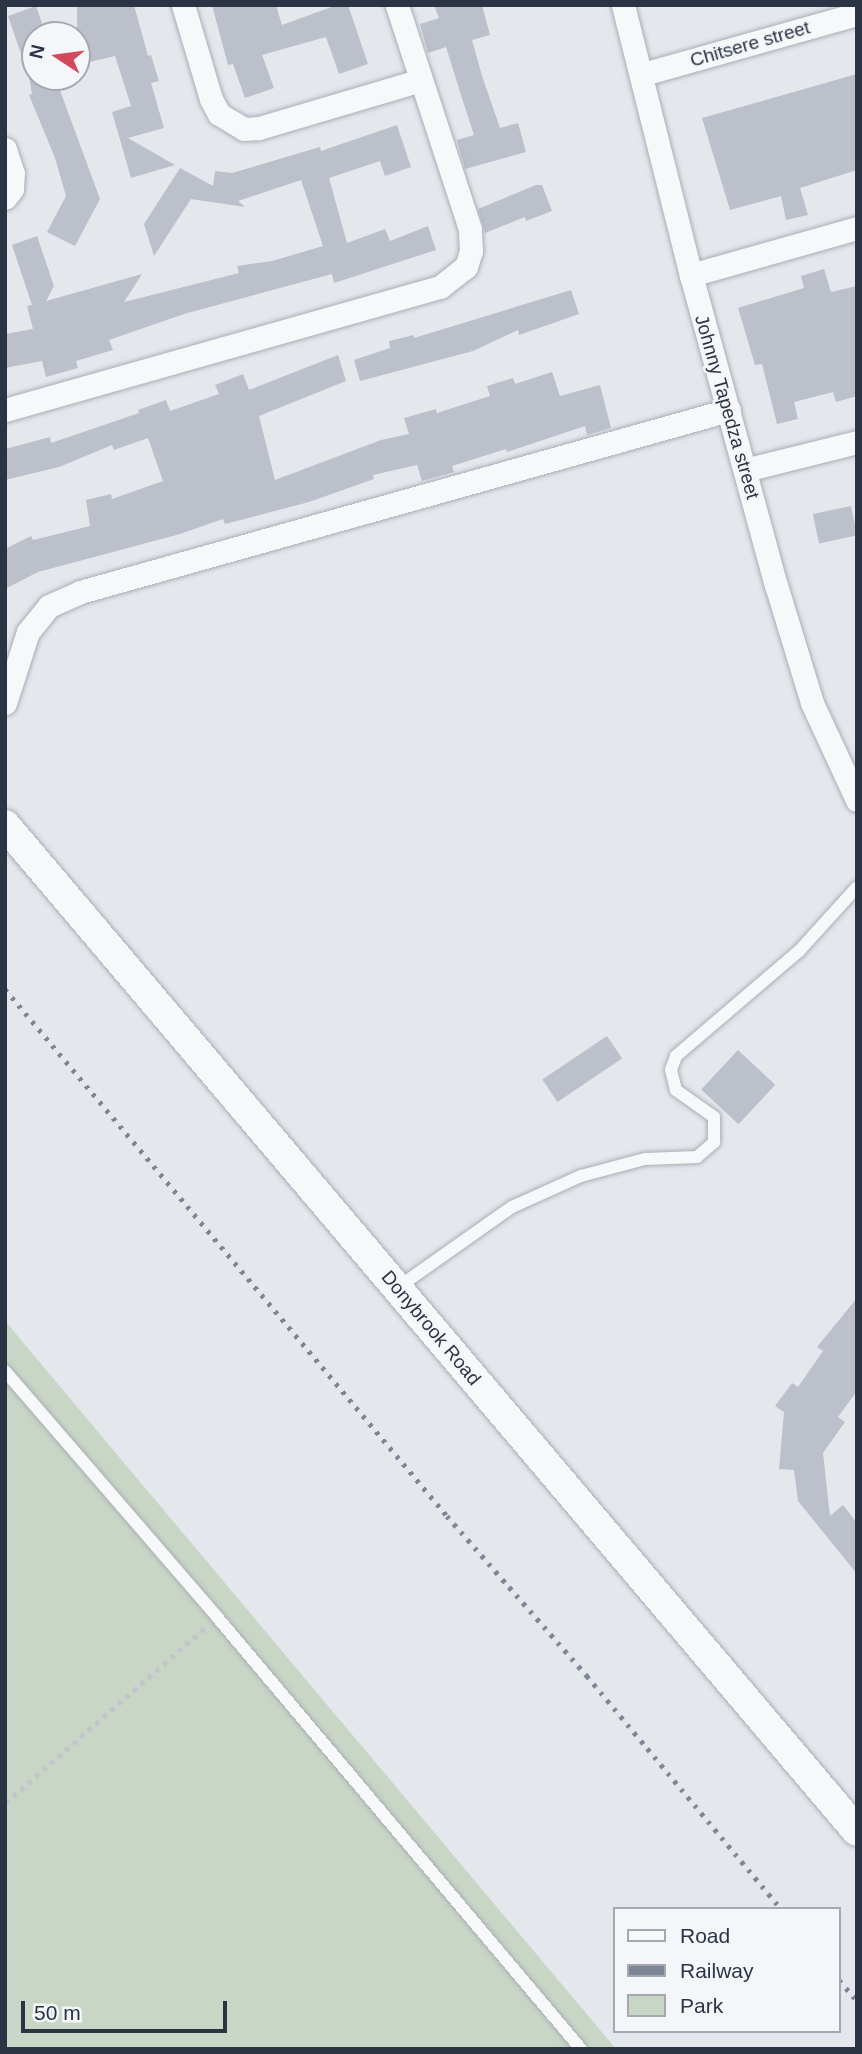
<!DOCTYPE html>
<html>
<head>
<meta charset="utf-8">
<style>
  body { margin:0 }
  #map { position:relative; width:862px; height:2054px; overflow:hidden; background:#e4e7ec; font-family:Helvetica,sans-serif }
  div>[style] { position:absolute }
  .green>* { inset:0; background:#c9d6c5 }
  .building>* { inset:0; background:#bbc0ca; transform-origin:0 0 }
  .path>* { height:4.5px; margin-top:-2.25px; transform-origin:0; background:repeating-linear-gradient(90deg,#c2c5cb 0 5px,transparent 0 10px) }
  .roads { filter:drop-shadow(0 0 2px #a9aeb7) drop-shadow(0 0 2px #a9aeb7) }
  .service>* { height:12px; margin:-6px; padding:0 6px; transform-origin:6px; border-radius:6px; background:#f7f8fa }
  .minor>* { height:23px; margin:-11.5px; padding:0 11.5px; transform-origin:11.5px; border-radius:11.5px; background:#f7f8fa }
  .tertiary>* { height:30px; margin:-15px; padding:0 15px; transform-origin:15px; border-radius:15px; background:#f7f8fa }
  .rail>* { height:5px; margin-top:-2.5px; transform-origin:0; background:repeating-linear-gradient(90deg,#7d8696 0 3.5px,transparent 0 10.5px) }
  span { translate:-50% -50%; white-space:nowrap; text-align:center; line-height:1.15; -webkit-text-stroke:5px #f4f6f9; paint-order:stroke }
  .street-label { font-size:19px; color:#2b3445 }
  .frame { position:absolute; inset:0; border:7px solid #2b3445; pointer-events:none }
  .legend { position:absolute; left:613px; top:1907px; width:228px; height:126px; box-sizing:border-box; background:#f4f6f9; border:2px solid #a4a8b1; margin:0; padding:9px 12px; list-style:none; font-size:21px; color:#2b3445 }
  .legend li { display:flex; align-items:center; gap:14px; height:35px }
  .legend b { width:35px; border:2px solid #a4a8b1 }
  .north { position:absolute; left:21px; top:21px; width:70px; height:70px; box-sizing:border-box; background:#f4f6f9; border:2px solid #a4a8b1; border-radius:50%; rotate:283deg; font-size:19px; font-weight:700; line-height:28px; text-align:center; color:#2b3445 }
  .north::after { content:''; display:block; margin:auto; width:24px; height:32px; background:#d1495b; clip-path:polygon(50% 0,100% 100%,50% 72%,0 100%) }
  .scale { position:absolute; left:21px; top:2001px; width:206px; height:32px; box-sizing:border-box; border:4px solid #2b3445; border-top:0; padding-left:9px; font-size:21px; line-height:24px; white-space:nowrap; color:#2b3445; -webkit-text-stroke:5px #f4f6f9; paint-order:stroke }
</style>
</head>
<body>
<div id="map">
  <div class="green">
    <i style="clip-path:polygon(5px 1321px,616px 2049px,5px 2049px)"></i>
  </div>
  <div class="building">
    <i style="clip-path:polygon(77px 5px,134px 5px,148px 56px,151px 55px,159px 81px,151px 83px,164px 128px,128px 138px,175px 165px,131px 178px,112px 112px,131px 106px,115px 56px,77px 65px)"></i>
    <i style="clip-path:polygon(212px 5px,276px 5px,282px 25px,337px 5px,348px 5px,368px 64px,339px 74px,326px 37px,262px 55px,274px 88px,245px 98px,233px 64px,228px 65px)"></i>
    <i style="clip-path:polygon(434px 5px,482px 5px,490px 35px,472px 40px,482px 76px,500px 128px,518px 123px,526px 152px,465px 169px,457px 140px,474px 135px,461px 95px,446px 47px,428px 53px,420px 24px,439px 18px)"></i>
    <i style="clip-path:polygon(36px 6px,45px 32px,35px 35px,35px 77px,55px 77px,100px 199px,75px 246px,47px 232px,66px 196px,55px 158px,29px 95px,32px 94px,29px 77px,8px 16px)"></i>
    <i style="clip-path:polygon(857px 74px,857px 170px,800px 188px,808px 215px,786px 220px,781px 196px,730px 210px,702px 118px)"></i>
    <i style="clip-path:polygon(397px 125px,411px 167px,385px 176px,380px 161px,329px 178px,347px 243px,385px 229px,390px 241px,428px 226px,436px 250px,334px 283px,332px 274px,184px 314px,109px 340px,113px 350px,76px 361px,78px 368px,46px 377px,42px 361px,5px 368px,5px 334px,33px 329px,27px 306px,32px 305px,12px 245px,37px 236px,54px 286px,46px 301px,142px 274px,124px 302px,239px 273px,237px 266px,272px 261px,323px 246px,301px 180px,238px 201px,245px 207px,191px 199px,154px 256px,144px 224px,180px 168px,213px 186px,215px 171px,232px 173px,320px 147px,321px 151px)"></i>
    <i style="clip-path:polygon(536px 185px,542px 185px,552px 211px,526px 221px,525px 217px,485px 233px,478px 209px)"></i>
    <i style="clip-path:polygon(824px 269px,831px 292px,857px 286px,857px 396px,836px 402px,833px 392px,794px 402px,798px 419px,777px 424px,762px 364px,755px 365px,738px 308px,804px 288px,801px 276px)"></i>
    <i style="clip-path:polygon(571px 290px,579px 314px,519px 335px,518px 330px,473px 351px,360px 381px,354px 360px,390px 348px,389px 341px,414px 335px,414px 338px)"></i>
    <i style="clip-path:polygon(338px 355px,346px 381px,259px 416px,275px 480px,381px 440px,409px 434px,404px 418px,436px 409px,437px 413px,490px 396px,487px 386px,513px 378px,515px 384px,552px 372px,560px 396px,600px 385px,611px 428px,587px 435px,585px 426px,507px 452px,506px 449px,452px 466px,454px 472px,422px 481px,417px 465px,373px 475px,374px 479px,309px 502px,225px 524px,223px 519px,180px 534px,38px 572px,5px 589px,5px 549px,31px 536px,33px 540px,90px 526px,86px 500px,111px 494px,112px 499px,163px 481px,148px 438px,114px 450px,112px 445px,59px 467px,5px 480px,5px 449px,50px 437px,51px 443px,139px 413px,138px 410px,166px 400px,170px 411px,219px 394px,215px 385px,243px 374px,249px 390px)"></i>
    <i style="left:851px;top:506px;width:30px;height:39px;rotate:78deg"></i>
    <i style="left:607px;top:1036px;width:27px;height:78px;rotate:56deg"></i>
    <i style="left:738px;top:1050px;width:51px;height:54px;rotate:43deg"></i>
    <i style="clip-path:polygon(857px 1298px,857px 1391px,838px 1417px,845px 1422px,823px 1453px,830px 1516px,843px 1505px,857px 1523px,857px 1574px,798px 1501px,794px 1470px,779px 1469px,784px 1412px,775px 1406px,792px 1383px,798px 1387px,823px 1351px,817px 1347px)"></i>
  </div>
  <div class="path">
    <i style="left:5px;top:1803px;width:266px;rotate:-41.2deg"></i>
  </div>
  <div class="roads">
    <div class="service">
      <i style="left:397px;top:1288px;width:141px;rotate:-35.2deg"></i>
      <i style="left:512px;top:1207px;width:76px;rotate:-24.2deg"></i>
      <i style="left:581px;top:1176px;width:66px;rotate:-14.9deg"></i>
      <i style="left:645px;top:1159px;width:52px;rotate:-2.2deg"></i>
      <i style="left:697px;top:1157px;width:23px;rotate:-41deg"></i>
      <i style="left:714px;top:1142px;width:25px;rotate:-90deg"></i>
      <i style="left:714px;top:1117px;width:47px;rotate:-144.6deg"></i>
      <i style="left:676px;top:1090px;width:21px;rotate:-104deg"></i>
      <i style="left:671px;top:1070px;width:15px;rotate:-70deg"></i>
      <i style="left:676px;top:1056px;width:162px;rotate:-40.5deg"></i>
      <i style="left:799px;top:951px;width:86px;rotate:-47.8deg"></i>
      <i style="left:5px;top:1371px;width:325px;rotate:49.2deg"></i>
      <i style="left:217px;top:1617px;width:565px;rotate:49.88deg"></i>
    </div>
    <div class="minor">
      <i style="left:183px;top:5px;width:98px;rotate:73.4deg"></i>
      <i style="left:211px;top:99px;width:17px;rotate:62deg"></i>
      <i style="left:219px;top:114px;width:29px;rotate:31deg"></i>
      <i style="left:244px;top:129px;width:15px;rotate:-4deg"></i>
      <i style="left:259px;top:128px;width:169px;rotate:-16.5deg"></i>
      <i style="left:623px;top:5px;width:278px;rotate:75.9deg"></i>
      <i style="left:691px;top:275px;width:321px;rotate:74.7deg"></i>
      <i style="left:776px;top:585px;width:123px;rotate:73deg"></i>
      <i style="left:812px;top:703px;width:107px;rotate:65.1deg"></i>
      <i style="left:643px;top:74px;width:222px;rotate:-15.7deg"></i>
      <i style="left:5px;top:149px;width:25px;rotate:72deg"></i>
      <i style="left:13px;top:173px;width:16px;rotate:94deg"></i>
      <i style="left:12px;top:189px;width:11px;rotate:128deg"></i>
      <i style="left:691px;top:275px;width:173px;rotate:-15.8deg"></i>
      <i style="left:5px;top:410px;width:452px;rotate:-15.8deg"></i>
      <i style="left:440px;top:287px;width:33px;rotate:-38deg"></i>
      <i style="left:466px;top:267px;width:17px;rotate:-73deg"></i>
      <i style="left:471px;top:251px;width:22px;rotate:-93deg"></i>
      <i style="left:470px;top:229px;width:236px;rotate:-108.1deg"></i>
      <i style="left:745px;top:470px;width:115px;rotate:-14deg"></i>
      <i style="left:5px;top:703px;width:75px;rotate:-72.1deg"></i>
      <i style="left:28px;top:632px;width:33px;rotate:-51deg"></i>
      <i style="left:49px;top:606px;width:34px;rotate:-24deg"></i>
      <i style="left:80px;top:592px;width:674px;rotate:-15.67deg"></i>
    </div>
    <div class="tertiary">
      <i style="left:5px;top:825px;width:1318px;rotate:49.74deg"></i>
    </div>
  </div>
  <div class="rail">
    <i style="left:5px;top:989px;width:688px;rotate:50.01deg"></i>
    <i style="left:447px;top:1516px;width:213px;rotate:48.8deg"></i>
    <i style="left:587px;top:1676px;width:303px;rotate:50.2deg"></i>
    <i style="left:839px;top:1980px;width:28px;rotate:49deg"></i>
  </div>
  <div class="street-label">
    <span style="left:750px;top:44px;rotate:-16deg">Chitsere street</span>
    <span style="left:727px;top:407px;rotate:74deg">Johnny Tapedza street</span>
    <span style="left:431px;top:1328px;rotate:50deg">Donybrook Road</span>
  </div>
  <div class="frame"></div>
  <ul class="legend">
  <li><b style="height:9px;background:#f7f8fa"></b>Road</li>
  <li><b style="height:9px;background:#7d8696"></b>Railway</li>
  <li><b style="height:19px;background:#c9d6c5"></b>Park</li>
  </ul>
  <div class="north">N</div>
  <div class="scale">50 m</div>
</div>
</body>
</html>
